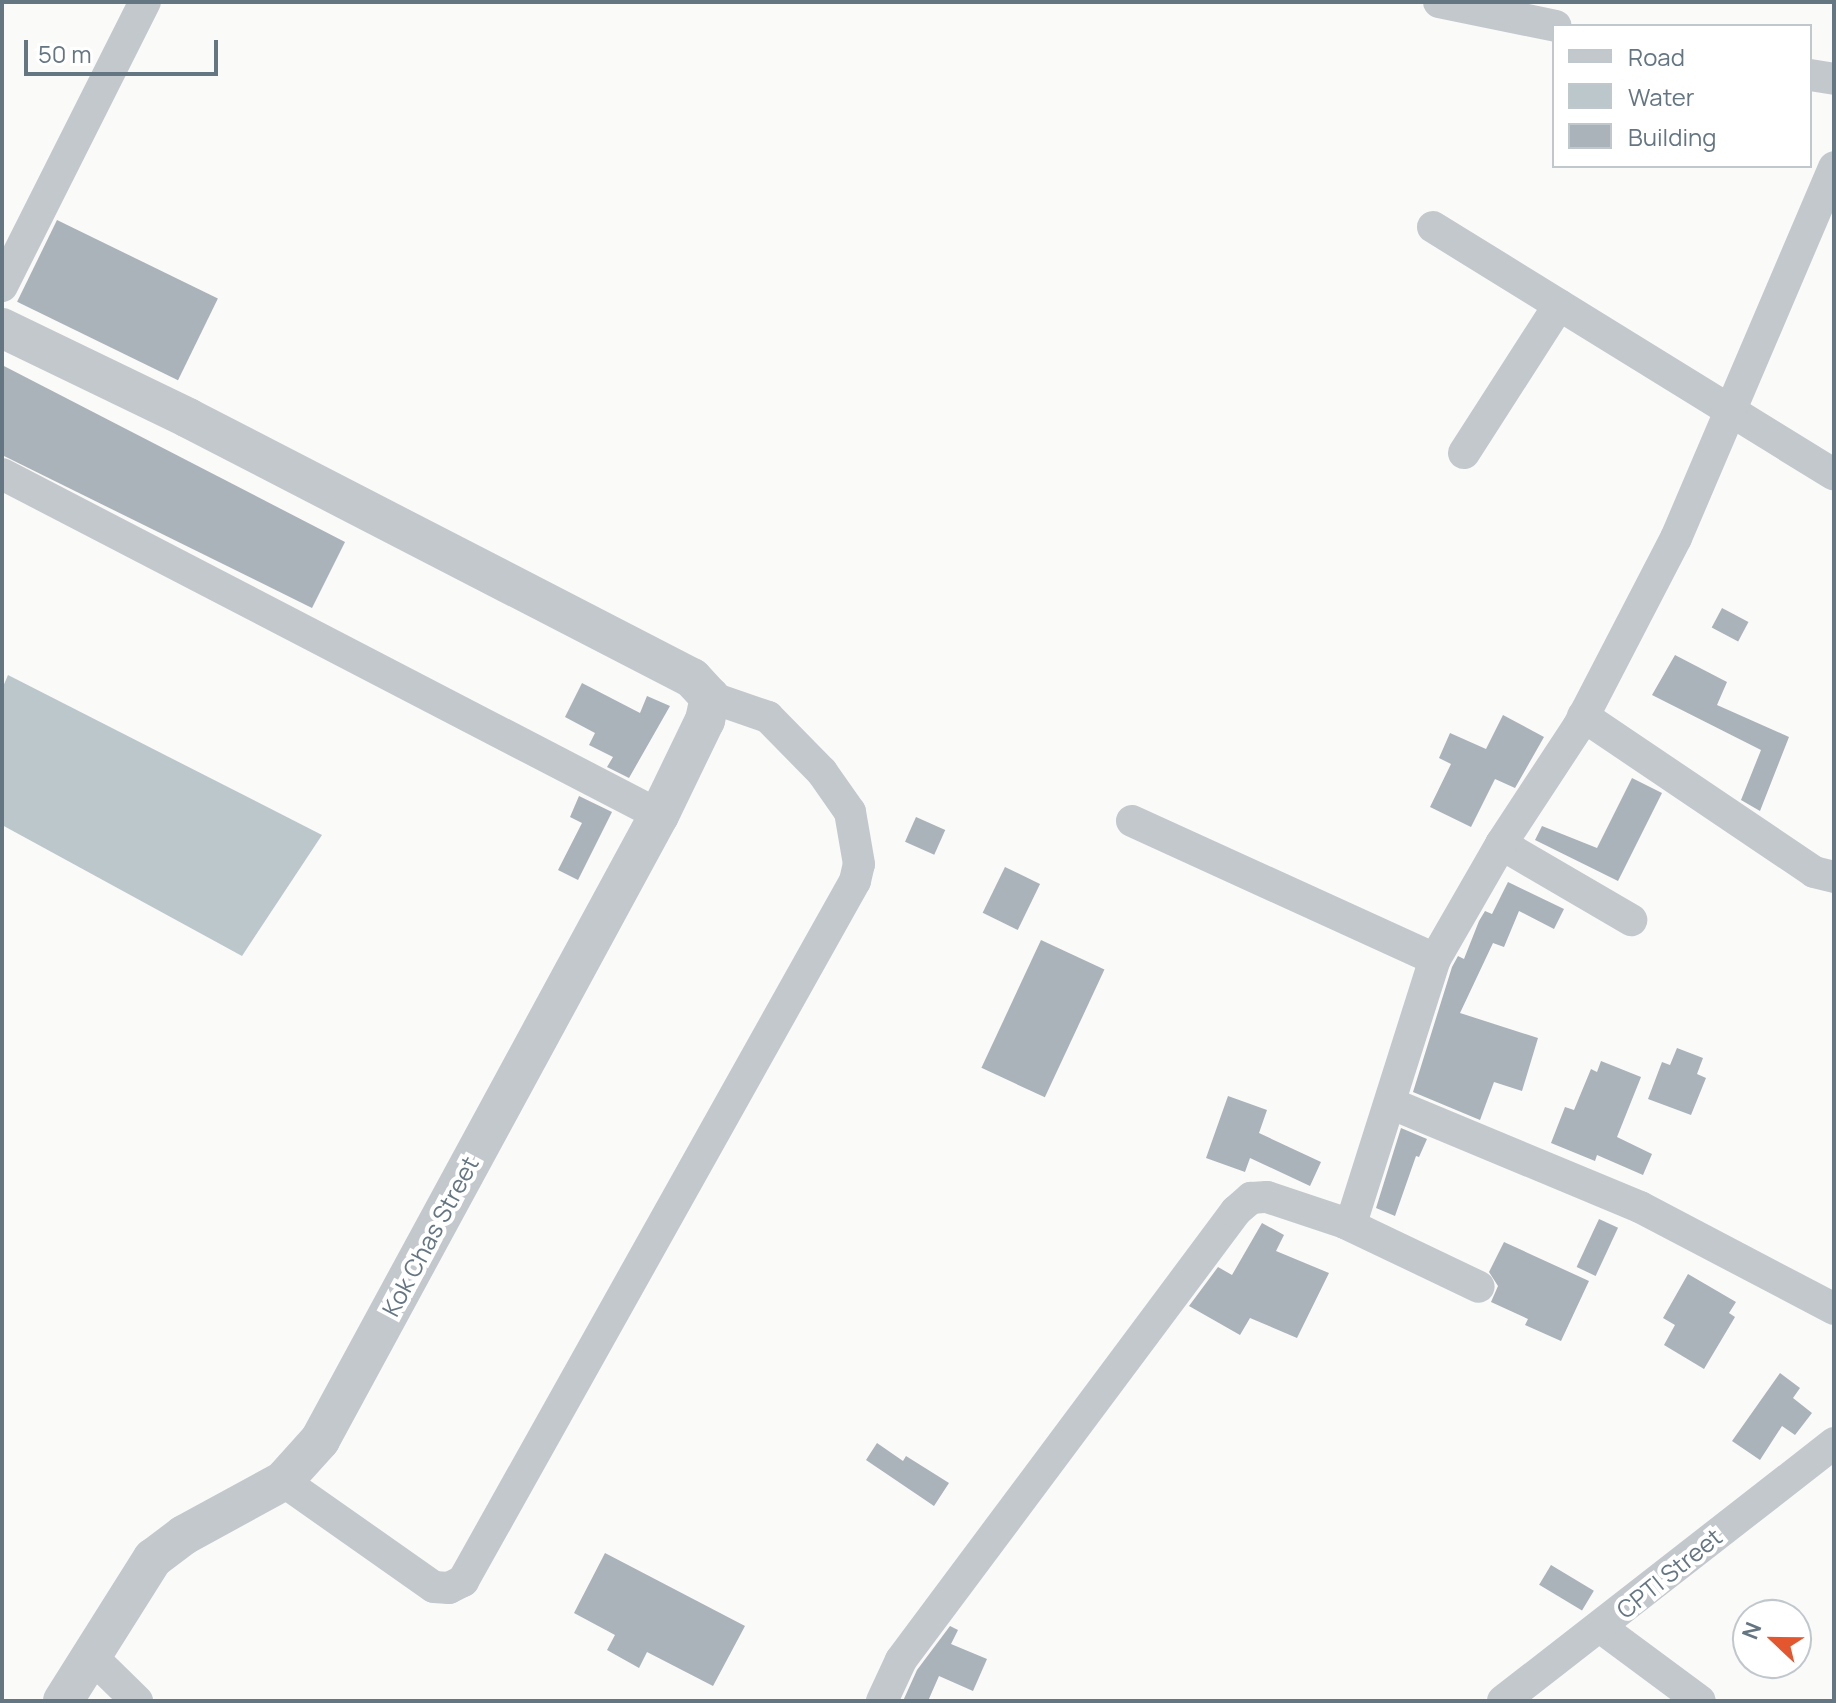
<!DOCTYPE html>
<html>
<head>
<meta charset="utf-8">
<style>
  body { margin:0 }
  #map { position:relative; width:1836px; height:1703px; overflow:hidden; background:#fafaf8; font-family:Manrope,sans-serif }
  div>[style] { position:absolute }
  .water>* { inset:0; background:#bbc7cb }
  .building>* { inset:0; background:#aab3b9; transform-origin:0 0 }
  .minor>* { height:32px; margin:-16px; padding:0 16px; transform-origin:16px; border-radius:16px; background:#c3c8cc }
  .tertiary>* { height:40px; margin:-20px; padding:0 20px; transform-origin:20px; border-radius:20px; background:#c3c8cc }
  span { translate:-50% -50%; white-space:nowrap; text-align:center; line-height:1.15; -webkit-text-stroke:8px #fff; paint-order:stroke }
  .street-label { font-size:24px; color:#657683 }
  .frame { position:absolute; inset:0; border:4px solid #657683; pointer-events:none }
  .legend { position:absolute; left:1552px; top:24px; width:260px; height:144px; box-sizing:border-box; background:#fff; border:2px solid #c1c8cd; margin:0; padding:10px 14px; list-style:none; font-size:24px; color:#657683 }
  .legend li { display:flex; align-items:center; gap:16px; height:40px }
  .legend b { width:40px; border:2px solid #c1c8cd }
  .north { position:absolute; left:1732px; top:1599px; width:80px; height:80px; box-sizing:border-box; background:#fff; border:2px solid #c1c8cd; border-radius:50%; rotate:292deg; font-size:22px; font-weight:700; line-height:32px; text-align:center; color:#657683 }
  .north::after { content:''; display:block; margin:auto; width:28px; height:36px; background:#e4572e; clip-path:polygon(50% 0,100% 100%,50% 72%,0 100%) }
  .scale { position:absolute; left:24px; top:40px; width:194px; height:36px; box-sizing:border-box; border:4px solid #657683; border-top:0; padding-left:10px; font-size:24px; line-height:28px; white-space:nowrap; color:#657683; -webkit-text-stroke:6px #fff; paint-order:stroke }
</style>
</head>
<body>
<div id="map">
  <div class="water">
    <i style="clip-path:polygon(8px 675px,322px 835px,242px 956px,2px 825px,2px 689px)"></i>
  </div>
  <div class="building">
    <i style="left:57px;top:220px;width:179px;height:91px;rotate:26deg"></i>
    <i style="clip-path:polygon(2px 365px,345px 542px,312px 608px,2px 455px)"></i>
    <i style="left:1722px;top:608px;width:30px;height:22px;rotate:28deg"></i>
    <i style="clip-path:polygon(1675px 655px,1727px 682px,1717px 705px,1789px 737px,1760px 811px,1741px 800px,1761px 750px,1652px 695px)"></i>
    <i style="clip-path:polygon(582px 683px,640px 713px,647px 696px,670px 706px,629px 778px,607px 767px,613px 757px,589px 745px,595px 733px,565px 717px)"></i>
    <i style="clip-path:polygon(1503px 715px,1544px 737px,1515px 788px,1495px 779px,1471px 827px,1430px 807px,1451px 764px,1439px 758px,1450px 733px,1486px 749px)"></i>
    <i style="clip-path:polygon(1632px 778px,1662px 793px,1618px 881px,1535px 840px,1542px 826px,1597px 848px)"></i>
    <i style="clip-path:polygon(579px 796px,612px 812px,578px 880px,558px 870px,582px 823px,570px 817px)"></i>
    <i style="left:916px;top:817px;width:32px;height:27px;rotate:24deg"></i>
    <i style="left:1005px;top:867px;width:39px;height:51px;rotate:26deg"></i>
    <i style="clip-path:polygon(1508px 882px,1564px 909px,1554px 929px,1519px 911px,1504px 947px,1493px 943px,1460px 1013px,1538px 1038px,1522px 1091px,1494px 1082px,1480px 1120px,1413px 1092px,1452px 967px,1458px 956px,1464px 959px,1479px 921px,1485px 911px,1492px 914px)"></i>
    <i style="left:1041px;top:940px;width:70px;height:141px;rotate:25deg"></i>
    <i style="clip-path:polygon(1677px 1048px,1703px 1058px,1697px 1074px,1706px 1078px,1691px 1115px,1648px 1099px,1662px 1062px,1670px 1065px)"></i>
    <i style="clip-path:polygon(1601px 1061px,1641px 1077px,1617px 1137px,1652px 1154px,1643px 1175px,1597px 1155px,1595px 1161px,1551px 1143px,1565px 1107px,1574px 1110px,1591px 1069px,1597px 1072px)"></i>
    <i style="clip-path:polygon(1228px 1096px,1267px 1110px,1259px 1133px,1321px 1162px,1310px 1186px,1250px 1158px,1245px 1172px,1206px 1158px)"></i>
    <i style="clip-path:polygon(1401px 1128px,1427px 1139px,1419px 1157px,1416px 1156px,1395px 1216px,1376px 1208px)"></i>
    <i style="left:1599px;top:1219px;width:21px;height:53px;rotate:25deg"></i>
    <i style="clip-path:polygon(1262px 1223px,1284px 1235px,1276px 1251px,1329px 1273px,1297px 1338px,1250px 1318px,1240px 1335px,1189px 1306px,1218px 1267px,1232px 1275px)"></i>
    <i style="clip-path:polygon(1504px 1242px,1589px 1281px,1561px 1341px,1525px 1325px,1528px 1319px,1491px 1302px,1498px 1286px,1489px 1272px)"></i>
    <i style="clip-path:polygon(1688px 1274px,1736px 1302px,1729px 1313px,1735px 1317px,1704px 1369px,1664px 1345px,1675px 1325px,1663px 1318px)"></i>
    <i style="clip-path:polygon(1780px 1373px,1800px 1388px,1793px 1398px,1812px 1413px,1795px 1435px,1782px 1426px,1760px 1460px,1732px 1441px)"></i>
    <i style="clip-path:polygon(877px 1443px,903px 1461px,906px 1456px,949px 1483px,934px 1506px,866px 1460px)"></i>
    <i style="clip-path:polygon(605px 1553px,745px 1626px,713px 1686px,647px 1652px,639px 1668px,607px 1650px,615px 1635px,574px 1613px)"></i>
    <i style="left:1551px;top:1565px;width:50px;height:23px;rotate:31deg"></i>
    <i style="clip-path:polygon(950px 1626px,958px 1630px,951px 1644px,987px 1659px,973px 1691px,939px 1676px,928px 1701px,903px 1701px,917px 1670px)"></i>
  </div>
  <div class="minor">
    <i style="left:1439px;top:2px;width:119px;rotate:11.6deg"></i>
    <i style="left:1810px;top:75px;width:24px;rotate:9deg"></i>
    <i style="left:1433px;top:227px;width:471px;rotate:31.7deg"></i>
    <i style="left:2px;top:286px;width:318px;rotate:-63.3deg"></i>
    <i style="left:1464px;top:453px;width:176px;rotate:-57.3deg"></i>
    <i style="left:2px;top:474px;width:740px;rotate:27.43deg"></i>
    <i style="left:1583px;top:716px;width:279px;rotate:34deg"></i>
    <i style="left:1814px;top:872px;width:21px;rotate:14deg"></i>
    <i style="left:1132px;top:821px;width:333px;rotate:24.5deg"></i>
    <i style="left:1501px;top:844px;width:151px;rotate:30.3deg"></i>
    <i style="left:1390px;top:1103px;width:271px;rotate:22.6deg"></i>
    <i style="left:1640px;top:1207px;width:219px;rotate:27.7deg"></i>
    <i style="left:1345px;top:1223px;width:148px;rotate:25.5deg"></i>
    <i style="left:283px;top:1481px;width:184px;rotate:35.1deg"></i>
    <i style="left:434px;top:1587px;width:15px;rotate:4deg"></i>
    <i style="left:449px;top:1588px;width:16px;rotate:-27deg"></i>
    <i style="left:463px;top:1581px;width:802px;rotate:-60.75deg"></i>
    <i style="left:855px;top:881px;width:17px;rotate:-77deg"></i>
    <i style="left:859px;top:864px;width:53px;rotate:-99.8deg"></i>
    <i style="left:850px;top:812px;width:49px;rotate:-125deg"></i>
    <i style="left:822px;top:772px;width:77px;rotate:-134.5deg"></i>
    <i style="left:768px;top:717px;width:61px;rotate:-161deg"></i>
    <i style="left:1600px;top:1627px;width:124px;rotate:36.5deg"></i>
    <i style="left:90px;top:1655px;width:66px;rotate:44.4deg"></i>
    <i style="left:882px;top:1701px;width:45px;rotate:-65.1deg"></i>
    <i style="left:901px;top:1660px;width:560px;rotate:-53.27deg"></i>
    <i style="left:1236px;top:1211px;width:20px;rotate:-41deg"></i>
    <i style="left:1251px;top:1198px;width:16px;rotate:-4deg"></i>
    <i style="left:1267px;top:1197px;width:82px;rotate:18.4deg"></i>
    <i style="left:1345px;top:1223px;width:13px;rotate:-45deg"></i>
    <i style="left:1354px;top:1214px;width:268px;rotate:-72.4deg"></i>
    <i style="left:1435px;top:959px;width:133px;rotate:-60.1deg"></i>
    <i style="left:1501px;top:844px;width:140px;rotate:-56.7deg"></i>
    <i style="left:1578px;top:727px;width:213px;rotate:-62.6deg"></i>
    <i style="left:1676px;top:538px;width:403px;rotate:-66.9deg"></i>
    <i style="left:1503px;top:1701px;width:420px;rotate:-37.9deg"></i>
  </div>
  <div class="tertiary">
    <i style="left:2px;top:328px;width:207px;rotate:25.8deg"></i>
    <i style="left:188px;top:418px;width:567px;rotate:27.29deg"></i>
    <i style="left:692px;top:678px;width:26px;rotate:47deg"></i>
    <i style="left:710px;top:697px;width:24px;rotate:102deg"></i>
    <i style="left:705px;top:720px;width:106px;rotate:115.8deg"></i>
    <i style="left:659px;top:815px;width:711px;rotate:118.48deg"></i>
    <i style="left:320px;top:1440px;width:55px;rotate:132.1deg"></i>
    <i style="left:283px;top:1481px;width:113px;rotate:151.4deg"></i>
    <i style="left:184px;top:1535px;width:39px;rotate:143deg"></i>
    <i style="left:153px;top:1558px;width:169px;rotate:122.2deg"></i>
  </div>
  <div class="street-label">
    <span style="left:430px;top:1236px;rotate:-62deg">Kok Chas Street</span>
    <span style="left:1669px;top:1573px;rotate:-39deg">CPTI Street</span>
  </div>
  <div class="frame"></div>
  <ul class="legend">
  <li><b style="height:10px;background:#c3c8cc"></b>Road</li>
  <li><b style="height:22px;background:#bbc7cb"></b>Water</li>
  <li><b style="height:22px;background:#aab3b9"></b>Building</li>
  </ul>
  <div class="north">N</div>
  <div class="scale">50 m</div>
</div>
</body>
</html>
